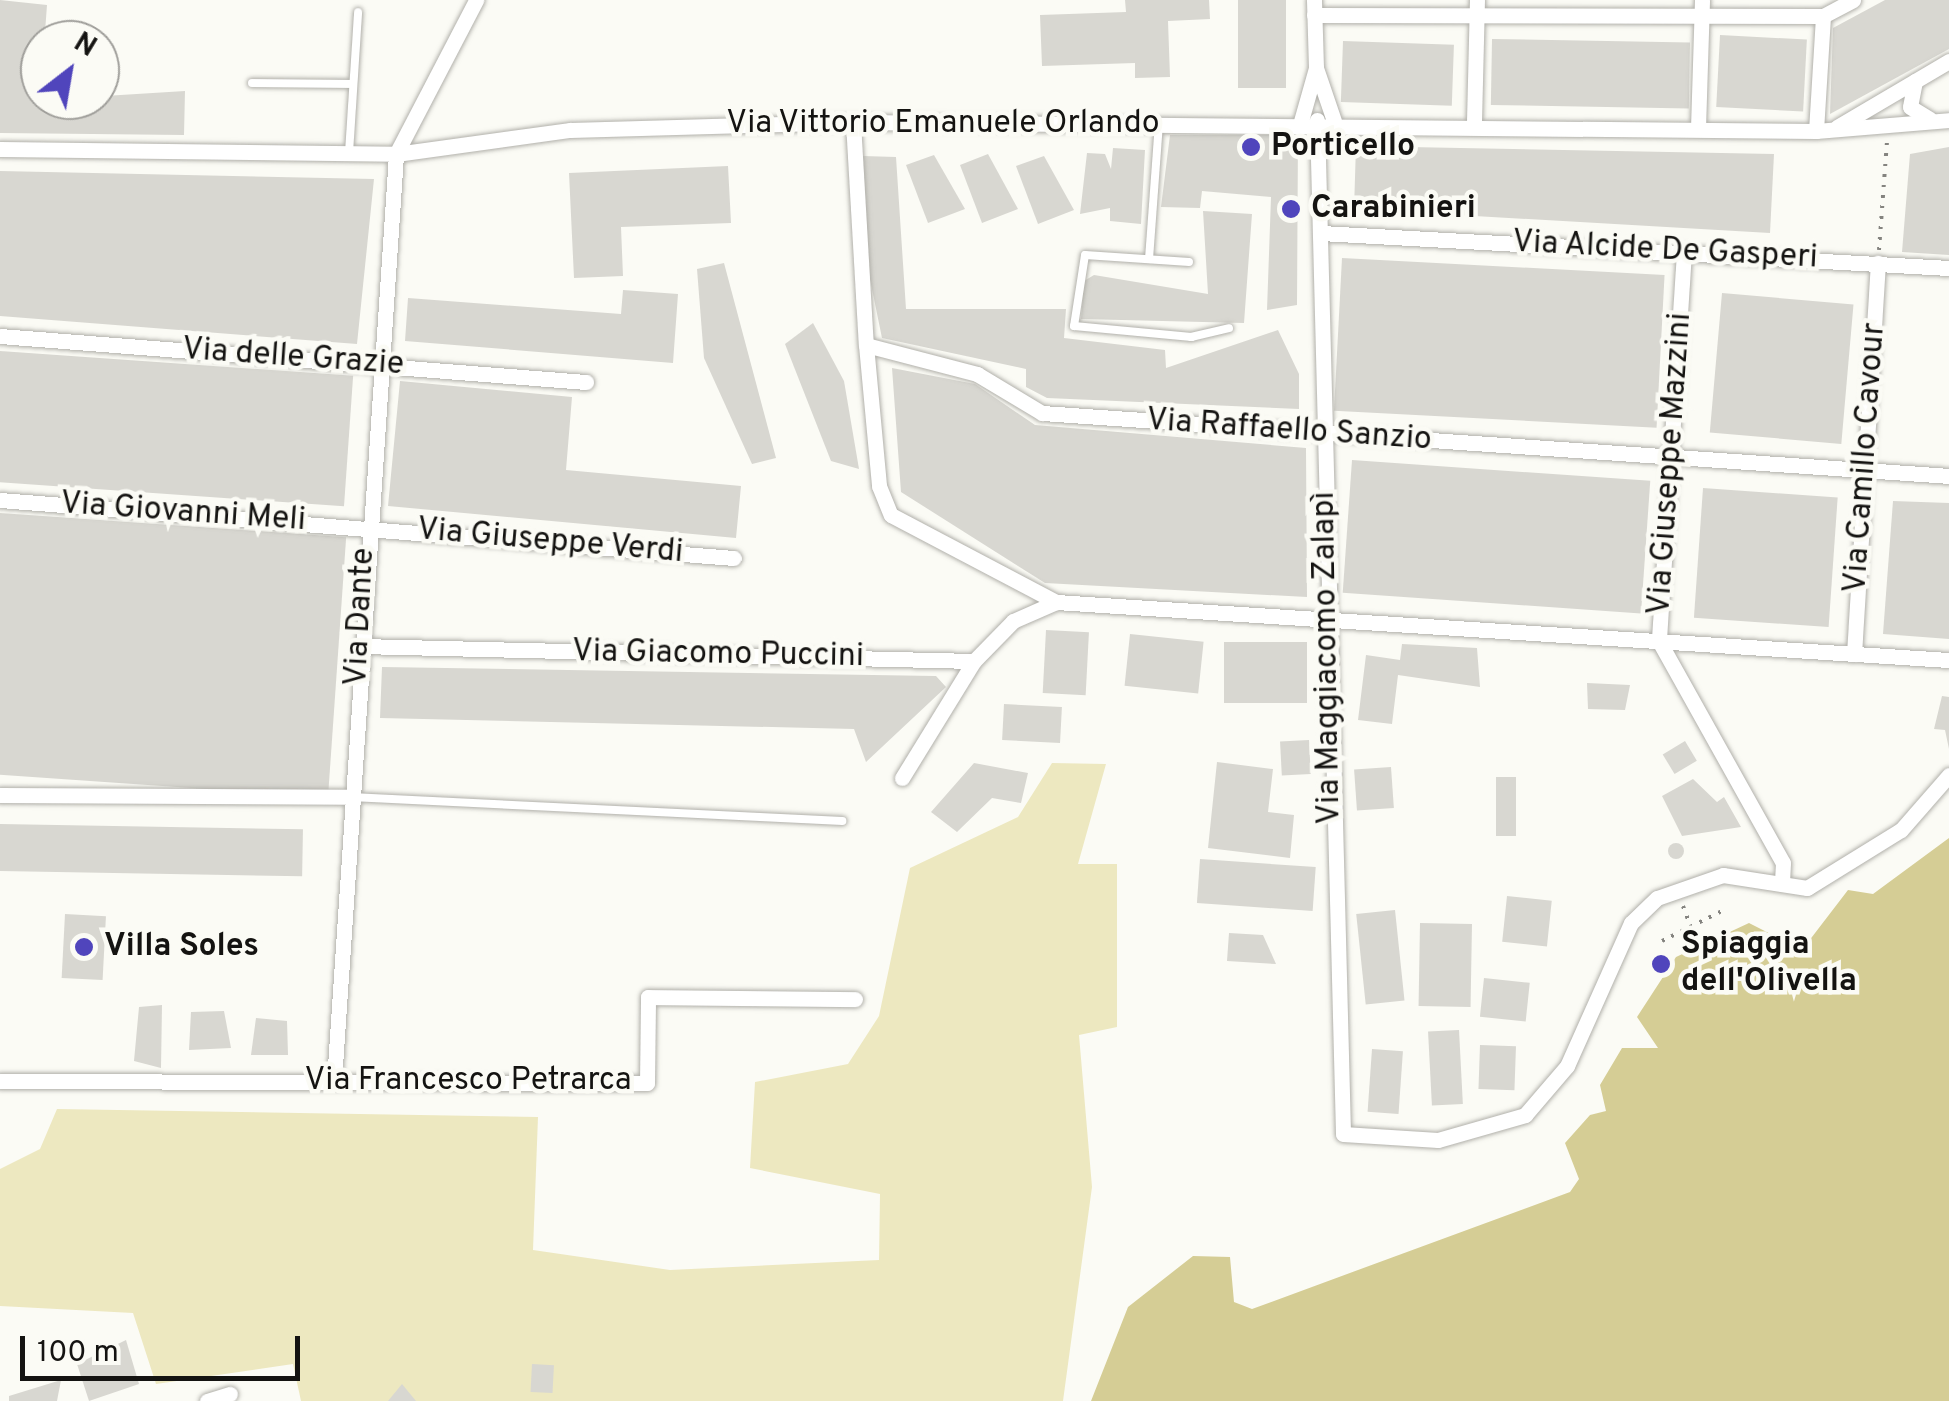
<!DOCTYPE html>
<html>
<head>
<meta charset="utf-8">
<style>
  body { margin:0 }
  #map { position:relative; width:1949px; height:1401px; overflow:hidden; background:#fbfbf5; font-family:Overpass,sans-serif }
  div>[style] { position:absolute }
  .green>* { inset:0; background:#ede8c0 }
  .water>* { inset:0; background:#d5cd95 }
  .building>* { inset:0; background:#d8d7d1; transform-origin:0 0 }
  .round { border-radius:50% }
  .path>* { height:4px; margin-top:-2px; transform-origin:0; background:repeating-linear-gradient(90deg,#84837f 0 2.5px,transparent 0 10.5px) }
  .roads { filter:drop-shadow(0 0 2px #b1b0aa) drop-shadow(0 0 2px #b1b0aa) }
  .service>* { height:8px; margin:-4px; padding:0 4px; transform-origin:4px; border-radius:4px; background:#fff }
  .minor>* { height:15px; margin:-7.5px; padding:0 7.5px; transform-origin:7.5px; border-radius:7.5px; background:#fff }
  .dots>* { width:28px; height:28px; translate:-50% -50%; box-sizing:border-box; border:5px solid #fbfbf5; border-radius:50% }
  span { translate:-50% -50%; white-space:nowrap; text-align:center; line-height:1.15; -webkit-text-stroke:9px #fbfbf5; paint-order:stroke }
  .street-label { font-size:32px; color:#141311 }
  .poi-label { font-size:32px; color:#141311; font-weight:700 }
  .left { translate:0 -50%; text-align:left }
  .north { position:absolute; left:20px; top:20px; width:100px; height:100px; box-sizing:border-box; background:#fbfbf5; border:2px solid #9f9e9a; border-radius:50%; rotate:31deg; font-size:28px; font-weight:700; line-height:40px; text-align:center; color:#141311 }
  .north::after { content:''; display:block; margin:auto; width:35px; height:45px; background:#5045bc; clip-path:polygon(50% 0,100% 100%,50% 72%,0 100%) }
  .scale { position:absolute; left:20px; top:1336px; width:280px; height:45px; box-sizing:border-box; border:5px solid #141311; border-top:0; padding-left:12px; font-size:30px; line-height:35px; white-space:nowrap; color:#141311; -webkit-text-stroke:8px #fbfbf5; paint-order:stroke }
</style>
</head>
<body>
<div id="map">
  <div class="green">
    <i style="clip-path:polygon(1052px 763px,1106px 764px,1078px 864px,1117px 864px,1117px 1027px,1079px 1035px,1092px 1187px,1063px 1401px,301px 1401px,293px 1364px,156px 1384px,133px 1313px,0 1306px,0 1169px,40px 1149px,57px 1109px,538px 1117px,533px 1250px,670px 1270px,879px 1260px,880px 1194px,750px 1168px,755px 1082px,848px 1064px,879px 1016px,910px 868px,1018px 817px)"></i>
  </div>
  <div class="water">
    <i style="clip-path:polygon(1949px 838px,1949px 1401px,1091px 1401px,1128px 1307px,1193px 1256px,1230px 1257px,1234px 1302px,1252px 1309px,1570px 1192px,1579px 1179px,1565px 1143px,1590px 1115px,1606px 1111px,1600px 1085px,1622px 1048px,1658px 1048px,1637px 1017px,1676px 957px,1749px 923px,1802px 950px,1848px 890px,1873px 894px)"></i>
  </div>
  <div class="building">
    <i style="clip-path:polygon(0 0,47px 5px,40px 100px,185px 91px,184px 135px,0 133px)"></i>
    <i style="clip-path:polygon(1125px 0,1209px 0,1210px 19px,1168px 21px,1170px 77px,1135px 78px,1135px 63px,1042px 66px,1040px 15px,1126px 12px)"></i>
    <i style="left:1238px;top:0;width:48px;height:88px"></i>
    <i style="clip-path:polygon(1885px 0,1949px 0,1949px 49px,1830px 114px,1833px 28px)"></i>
    <i style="left:1720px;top:35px;width:87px;height:72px;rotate:3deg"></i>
    <i style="left:1492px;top:39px;width:198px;height:66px;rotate:1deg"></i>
    <i style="left:1343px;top:41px;width:111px;height:61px;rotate:2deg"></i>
    <i style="clip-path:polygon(1170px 135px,1298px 135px,1297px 305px,1267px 310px,1271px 197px,1202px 191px,1200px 208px,1161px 207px)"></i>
    <i style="clip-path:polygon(1356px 146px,1774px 154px,1770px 233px,1354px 209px)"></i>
    <i style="clip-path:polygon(1949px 147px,1949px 255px,1902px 252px,1910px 154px)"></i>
    <i style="clip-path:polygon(1113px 148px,1145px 150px,1141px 224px,1110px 221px,1110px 208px,1080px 214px,1087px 153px,1105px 154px,1111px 169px)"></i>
    <i style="clip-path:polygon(988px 154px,1018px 209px,982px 223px,960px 165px)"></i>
    <i style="clip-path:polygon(934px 155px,965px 209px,928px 223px,906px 165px)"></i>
    <i style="clip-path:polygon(863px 156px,896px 157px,906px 309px,1066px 309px,1064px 338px,1165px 350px,1166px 368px,1278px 330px,1299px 374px,1299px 409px,1047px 398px,1026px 387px,1026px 369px,882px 338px,861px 235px)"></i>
    <i style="clip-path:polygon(1044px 156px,1074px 210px,1038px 224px,1016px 166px)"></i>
    <i style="clip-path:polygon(728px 166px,731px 223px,621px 227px,623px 276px,574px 278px,569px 173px)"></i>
    <i style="clip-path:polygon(0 171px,374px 179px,357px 344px,0 316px)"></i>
    <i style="clip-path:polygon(1203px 211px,1252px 214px,1244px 323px,1081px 319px,1084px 281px,1094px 275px,1208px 294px)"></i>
    <i style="left:1342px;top:258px;width:323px;height:153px;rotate:3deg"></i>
    <i style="clip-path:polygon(724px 263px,776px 458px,752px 464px,704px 358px,697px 269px)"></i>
    <i style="clip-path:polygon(623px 290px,678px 294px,673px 363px,405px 341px,408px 298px,621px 314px)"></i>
    <i style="left:1722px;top:293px;width:132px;height:140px;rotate:5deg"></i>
    <i style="clip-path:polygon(813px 323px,844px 381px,859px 469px,831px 461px,785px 344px)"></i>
    <i style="left:0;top:351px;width:354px;height:131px;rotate:4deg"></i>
    <i style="clip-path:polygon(892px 368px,975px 384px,1035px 425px,1306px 448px,1307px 597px,1045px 583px,901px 492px)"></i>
    <i style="clip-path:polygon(400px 381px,572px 397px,566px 470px,741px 486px,736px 538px,388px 506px)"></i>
    <i style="left:1352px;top:460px;width:299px;height:133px;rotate:4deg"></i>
    <i style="left:1703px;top:488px;width:135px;height:130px;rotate:4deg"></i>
    <i style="clip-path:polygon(1893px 501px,1949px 503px,1949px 639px,1883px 634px)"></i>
    <i style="left:0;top:513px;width:347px;height:261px;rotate:4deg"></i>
    <i style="left:1046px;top:630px;width:43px;height:63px;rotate:3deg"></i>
    <i style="left:1130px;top:634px;width:74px;height:52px;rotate:6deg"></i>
    <i style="left:1224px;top:642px;width:83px;height:61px"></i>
    <i style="clip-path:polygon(1402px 644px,1477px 648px,1480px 687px,1398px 675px,1392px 724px,1358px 720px,1366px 655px,1400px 660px)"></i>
    <i style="clip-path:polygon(382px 667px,936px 676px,946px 687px,866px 762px,854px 729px,380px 718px)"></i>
    <i style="clip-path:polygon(1587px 683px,1630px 685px,1625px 710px,1588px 709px)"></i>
    <i style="clip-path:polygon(1942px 696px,1949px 697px,1949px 749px,1945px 730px,1934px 729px)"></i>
    <i style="left:1004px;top:704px;width:58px;height:36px;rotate:3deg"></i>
    <i style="left:1309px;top:740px;width:34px;height:29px;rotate:87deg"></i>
    <i style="left:1685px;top:741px;width:23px;height:26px;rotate:59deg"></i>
    <i style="clip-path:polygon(1217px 762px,1273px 769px,1268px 812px,1294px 815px,1290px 858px,1208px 848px)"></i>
    <i style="clip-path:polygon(974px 763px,1028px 773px,1021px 803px,992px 798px,957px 832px,931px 812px)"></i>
    <i style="left:1391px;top:767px;width:41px;height:37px;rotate:86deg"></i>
    <i style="left:1496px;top:777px;width:20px;height:59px"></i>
    <i style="clip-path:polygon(1693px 779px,1717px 802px,1724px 797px,1741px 827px,1682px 836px,1662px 796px)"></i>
    <i style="left:0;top:824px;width:303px;height:47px;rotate:1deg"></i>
    <i class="round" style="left:1668px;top:843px;width:16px;height:16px"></i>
    <i style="left:1200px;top:859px;width:116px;height:44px;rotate:4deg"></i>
    <i style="left:1507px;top:896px;width:45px;height:46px;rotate:6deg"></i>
    <i style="left:1395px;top:910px;width:91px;height:39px;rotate:84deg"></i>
    <i style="left:65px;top:914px;width:41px;height:64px;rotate:3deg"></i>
    <i style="left:1420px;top:923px;width:52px;height:83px;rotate:1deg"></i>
    <i style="clip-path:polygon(1229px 933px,1263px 935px,1276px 964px,1227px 961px)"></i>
    <i style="left:1484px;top:978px;width:46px;height:39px;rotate:6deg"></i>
    <i style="clip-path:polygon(162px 1005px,161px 1068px,134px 1061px,139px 1007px)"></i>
    <i style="clip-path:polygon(224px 1011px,231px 1048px,189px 1050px,191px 1012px)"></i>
    <i style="clip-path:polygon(256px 1018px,287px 1021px,288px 1055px,251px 1055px)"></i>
    <i style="left:1459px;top:1030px;width:74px;height:31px;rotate:87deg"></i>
    <i style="left:1480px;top:1045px;width:36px;height:44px;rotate:2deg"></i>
    <i style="left:1372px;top:1049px;width:31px;height:63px;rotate:4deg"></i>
    <i style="clip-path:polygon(126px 1340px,139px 1384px,89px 1401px,77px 1364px)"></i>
    <i style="left:532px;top:1364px;width:22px;height:28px;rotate:3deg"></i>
    <i style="clip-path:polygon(61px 1380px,57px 1401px,9px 1401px,9px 1396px)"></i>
    <i style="clip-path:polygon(402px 1384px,416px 1401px,388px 1401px)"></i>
  </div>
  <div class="path">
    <i style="left:1879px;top:250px;width:110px;rotate:-85.8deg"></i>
    <i style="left:1683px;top:906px;width:20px;rotate:70deg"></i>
    <i style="left:1662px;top:941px;width:67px;rotate:-26.6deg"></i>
  </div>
  <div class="roads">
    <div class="service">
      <i style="left:252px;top:83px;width:100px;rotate:0.6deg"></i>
      <i style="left:349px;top:153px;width:141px;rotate:-86.3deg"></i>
      <i style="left:1149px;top:259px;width:135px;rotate:-85.8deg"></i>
      <i style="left:1189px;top:262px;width:104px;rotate:-176.1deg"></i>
      <i style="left:1085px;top:255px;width:72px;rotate:98.8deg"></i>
      <i style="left:1074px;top:326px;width:118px;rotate:5.4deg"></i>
      <i style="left:1191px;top:337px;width:39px;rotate:-13deg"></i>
      <i style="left:351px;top:797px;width:492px;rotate:2.8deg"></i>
    </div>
    <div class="minor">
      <i style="left:1314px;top:15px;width:509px;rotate:0.11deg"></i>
      <i style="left:1823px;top:16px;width:34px;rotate:-28deg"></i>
      <i style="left:1316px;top:68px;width:56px;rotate:71.2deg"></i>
      <i style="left:1915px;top:81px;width:26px;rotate:101deg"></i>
      <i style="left:1910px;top:107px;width:23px;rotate:31deg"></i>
      <i style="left:1317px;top:120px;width:1014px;rotate:88.53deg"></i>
      <i style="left:1343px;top:1134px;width:95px;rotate:3.6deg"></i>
      <i style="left:1438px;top:1140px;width:91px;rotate:-16deg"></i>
      <i style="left:1525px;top:1115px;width:65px;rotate:-49.4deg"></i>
      <i style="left:1567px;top:1066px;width:157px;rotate:-65.9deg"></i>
      <i style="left:1631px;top:923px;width:36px;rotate:-44deg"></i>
      <i style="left:1657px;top:898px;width:70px;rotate:-19.2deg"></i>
      <i style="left:1723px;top:875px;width:85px;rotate:8.8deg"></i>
      <i style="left:1807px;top:888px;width:110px;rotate:-31.7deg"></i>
      <i style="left:1901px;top:830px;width:73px;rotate:-48.9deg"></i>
      <i style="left:1301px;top:121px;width:55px;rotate:-74.2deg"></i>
      <i style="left:1316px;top:68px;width:68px;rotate:-91.7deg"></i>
      <i style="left:853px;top:122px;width:223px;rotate:86.7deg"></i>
      <i style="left:866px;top:345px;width:115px;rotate:14.6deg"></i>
      <i style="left:977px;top:374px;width:76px;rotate:31deg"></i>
      <i style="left:1042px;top:413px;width:909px;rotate:3.97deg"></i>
      <i style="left:1474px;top:122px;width:122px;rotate:-88.6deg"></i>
      <i style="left:1837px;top:127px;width:130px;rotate:-30.5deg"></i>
      <i style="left:1698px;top:128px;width:128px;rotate:-88.2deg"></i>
      <i style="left:1816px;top:131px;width:115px;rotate:-86.5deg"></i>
      <i style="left:0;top:149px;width:396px;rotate:0.7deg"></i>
      <i style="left:396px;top:154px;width:176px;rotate:-7.9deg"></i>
      <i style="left:570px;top:130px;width:283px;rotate:-1.6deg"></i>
      <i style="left:853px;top:122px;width:963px;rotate:0.54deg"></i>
      <i style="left:1816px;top:131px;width:133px;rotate:-4.7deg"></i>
      <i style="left:1321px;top:233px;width:629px;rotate:3.19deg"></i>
      <i style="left:1684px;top:252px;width:390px;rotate:93.7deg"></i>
      <i style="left:1659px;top:641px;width:254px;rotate:60.8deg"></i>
      <i style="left:1783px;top:863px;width:21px;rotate:93deg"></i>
      <i style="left:0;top:336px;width:588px;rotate:4.49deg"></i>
      <i style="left:866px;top:345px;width:142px;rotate:84.7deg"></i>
      <i style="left:879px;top:486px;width:31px;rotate:68deg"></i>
      <i style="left:891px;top:515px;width:187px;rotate:27.8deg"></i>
      <i style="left:1056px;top:602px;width:895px;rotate:3.72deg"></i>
      <i style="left:0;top:500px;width:736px;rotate:4.52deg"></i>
      <i style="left:360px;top:646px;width:614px;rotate:1.4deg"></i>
      <i style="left:974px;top:661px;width:56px;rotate:-45.7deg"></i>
      <i style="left:1013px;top:621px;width:47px;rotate:-23.8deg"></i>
      <i style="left:1854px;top:654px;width:392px;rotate:-86.5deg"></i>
      <i style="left:902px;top:778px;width:137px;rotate:-58.4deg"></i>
      <i style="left:0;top:795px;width:351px;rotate:0.3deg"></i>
      <i style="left:0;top:1081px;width:647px;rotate:0.18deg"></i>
      <i style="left:647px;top:1083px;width:86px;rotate:-89.3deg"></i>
      <i style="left:648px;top:997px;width:207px;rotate:0.6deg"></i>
      <i style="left:334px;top:1081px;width:929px;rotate:-86.17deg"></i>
      <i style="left:396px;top:154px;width:174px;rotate:-62.5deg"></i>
      <i style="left:207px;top:1401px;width:24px;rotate:-17deg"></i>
    </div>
  </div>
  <div class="dots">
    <i style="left:1251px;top:147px;background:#5045bc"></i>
    <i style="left:1291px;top:209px;background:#5045bc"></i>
    <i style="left:84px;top:947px;background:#5045bc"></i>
    <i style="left:1661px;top:964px;background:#5045bc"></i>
  </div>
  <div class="street-label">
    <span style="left:943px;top:124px">Via Vittorio Emanuele Orlando</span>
    <span style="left:1665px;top:251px;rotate:3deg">Via Alcide De Gasperi</span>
    <span style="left:293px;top:358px;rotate:4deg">Via delle Grazie</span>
    <span style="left:1289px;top:431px;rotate:4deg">Via Raffaello Sanzio</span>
    <span style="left:1866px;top:458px;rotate:-86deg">Via Camillo Cavour</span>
    <span style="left:1671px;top:464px;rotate:-86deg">Via Giuseppe Mazzini</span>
    <span style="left:183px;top:513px;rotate:4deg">Via Giovanni Meli</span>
    <span style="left:550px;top:542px;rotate:5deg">Via Giuseppe Verdi</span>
    <span style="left:361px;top:617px;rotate:-87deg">Via Dante</span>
    <span style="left:718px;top:655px;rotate:1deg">Via Giacomo Puccini</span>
    <span style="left:1328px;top:658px;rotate:-91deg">Via Maggiacomo Zalapì</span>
    <span style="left:468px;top:1081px">Via Francesco Petrarca</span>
  </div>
  <div class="poi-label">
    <span class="left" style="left:1271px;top:147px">Porticello</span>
    <span class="left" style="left:1311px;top:209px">Carabinieri</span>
    <span class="left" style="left:1681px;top:964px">Spiaggia<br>dell'Olivella</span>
    <span class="left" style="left:104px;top:947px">Villa Soles</span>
  </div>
  <div class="north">N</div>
  <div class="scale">100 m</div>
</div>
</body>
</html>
